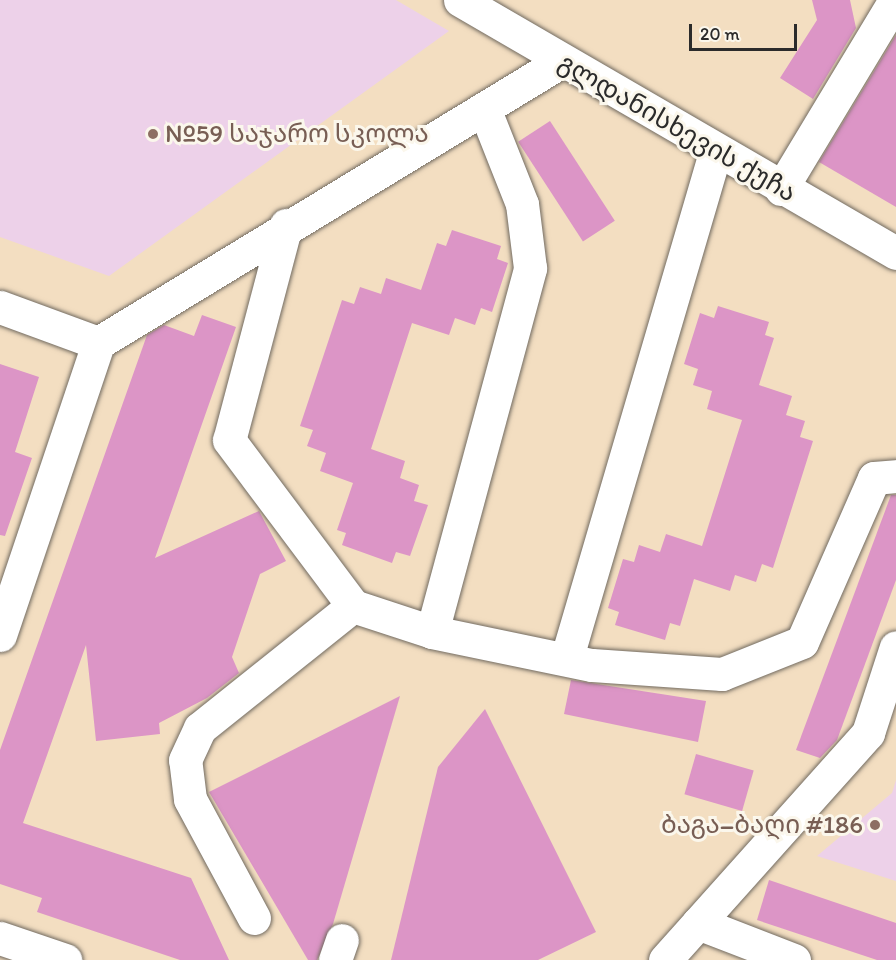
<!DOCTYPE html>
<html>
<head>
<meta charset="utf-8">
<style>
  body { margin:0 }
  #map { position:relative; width:896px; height:960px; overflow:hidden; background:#f3dec1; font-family:Itim,"Noto Sans Georgian",sans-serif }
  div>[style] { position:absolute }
  .built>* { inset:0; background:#edd1e9 }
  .building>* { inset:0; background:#dc95c6; transform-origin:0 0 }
  .roads { filter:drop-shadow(0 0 2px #716a60) drop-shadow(0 0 2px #716a60) }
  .minor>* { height:33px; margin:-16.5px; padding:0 16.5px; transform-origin:16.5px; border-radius:16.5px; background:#fff }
  .dots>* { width:16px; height:16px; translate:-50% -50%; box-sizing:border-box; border:3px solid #fbf7ec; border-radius:50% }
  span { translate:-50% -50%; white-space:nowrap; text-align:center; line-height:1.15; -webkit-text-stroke:6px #fbf7ec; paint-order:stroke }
  .street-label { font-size:26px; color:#2b2b2b }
  .education-label { font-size:26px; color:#785e54 }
  .left { translate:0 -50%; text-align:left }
  .right { translate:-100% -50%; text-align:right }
  .scale { position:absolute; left:689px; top:24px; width:108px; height:27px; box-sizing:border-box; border:3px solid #2b2b2b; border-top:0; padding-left:8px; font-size:18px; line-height:21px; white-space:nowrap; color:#2b2b2b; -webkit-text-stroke:4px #fbf7ec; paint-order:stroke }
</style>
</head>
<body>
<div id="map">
  <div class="built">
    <i style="clip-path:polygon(0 0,396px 0,449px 31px,109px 276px,0 237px)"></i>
    <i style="clip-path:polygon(896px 780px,896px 881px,817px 856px,892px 793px)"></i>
  </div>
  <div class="building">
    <i style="clip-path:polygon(812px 0,850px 0,856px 28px,813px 99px,780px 78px,817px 20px)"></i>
    <i style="clip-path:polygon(896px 35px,896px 207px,819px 162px)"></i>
    <i style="left:550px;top:121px;width:119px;height:38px;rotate:57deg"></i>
    <i style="clip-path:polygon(452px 230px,501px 246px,497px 259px,508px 263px,492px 312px,481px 308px,475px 325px,455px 318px,449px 335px,412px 323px,371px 449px,405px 461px,400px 478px,419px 485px,414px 501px,428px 505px,410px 556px,396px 552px,392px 563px,342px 545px,346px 533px,337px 530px,353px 483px,320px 471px,326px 453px,307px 446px,313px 430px,300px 426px,342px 300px,354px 304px,360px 287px,381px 294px,386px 278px,421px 290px,437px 243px,446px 246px)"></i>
    <i style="clip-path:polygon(718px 306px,769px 322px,765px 335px,774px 338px,759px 385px,792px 396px,786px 415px,805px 421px,800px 437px,813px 441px,773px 568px,762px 564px,756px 582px,735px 575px,730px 591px,694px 579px,680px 626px,670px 623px,665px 640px,615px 625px,619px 612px,608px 608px,623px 559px,634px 562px,639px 545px,660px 552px,666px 534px,702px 546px,742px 420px,707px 409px,712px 391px,693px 385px,698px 369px,684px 364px,700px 313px,714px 318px)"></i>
    <i style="clip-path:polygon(202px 315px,236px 327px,155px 558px,259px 511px,286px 561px,260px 574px,232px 657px,239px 673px,207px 698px,159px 723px,160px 734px,96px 741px,86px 645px,23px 823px,191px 878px,229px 960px,180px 960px,37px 912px,42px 898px,0 884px,0 750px,147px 335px,164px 325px,194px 336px)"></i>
    <i style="clip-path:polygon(0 364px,39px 377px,15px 452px,32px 458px,5px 536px,0 535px)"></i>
    <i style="clip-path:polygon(891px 495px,896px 495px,896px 580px,837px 740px,820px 758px,796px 750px)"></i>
    <i style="clip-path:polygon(571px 680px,706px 701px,698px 742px,564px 714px)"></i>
    <i style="clip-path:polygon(400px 696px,333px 924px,317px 960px,308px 960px,209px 792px)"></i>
    <i style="clip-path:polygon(485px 709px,596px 932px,538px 960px,391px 960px,438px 767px)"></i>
    <i style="left:696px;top:754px;width:60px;height:42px;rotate:16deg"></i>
    <i style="clip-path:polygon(769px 880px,896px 923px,896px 960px,877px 960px,757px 920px)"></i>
  </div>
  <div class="roads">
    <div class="minor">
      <i style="left:460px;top:0;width:504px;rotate:30.13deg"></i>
      <i style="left:781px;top:189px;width:221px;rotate:-58.9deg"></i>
      <i style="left:286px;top:225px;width:222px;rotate:104.8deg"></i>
      <i style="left:229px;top:440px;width:207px;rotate:53.2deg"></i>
      <i style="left:353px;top:606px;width:83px;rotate:18.2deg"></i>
      <i style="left:432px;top:632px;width:163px;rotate:11.7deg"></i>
      <i style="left:592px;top:665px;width:130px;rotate:4deg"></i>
      <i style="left:722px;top:674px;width:86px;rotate:-21.8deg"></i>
      <i style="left:802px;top:642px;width:179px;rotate:-66.3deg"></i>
      <i style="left:874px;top:478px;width:22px;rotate:-5deg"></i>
      <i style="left:0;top:307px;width:104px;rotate:20.2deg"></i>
      <i style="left:98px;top:343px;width:543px;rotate:-31.29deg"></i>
      <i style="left:432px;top:632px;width:377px;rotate:-74.9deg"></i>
      <i style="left:530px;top:268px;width:64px;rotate:-97.1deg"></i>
      <i style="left:522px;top:204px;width:103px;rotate:-111.6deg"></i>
      <i style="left:0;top:635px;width:308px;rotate:-71.4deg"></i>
      <i style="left:567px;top:657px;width:525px;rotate:-73.64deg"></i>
      <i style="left:254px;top:918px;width:135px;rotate:-118.3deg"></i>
      <i style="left:190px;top:799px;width:39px;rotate:-97deg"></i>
      <i style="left:185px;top:760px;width:35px;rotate:-65deg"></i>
      <i style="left:200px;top:728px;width:196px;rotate:-38.6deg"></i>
      <i style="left:698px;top:923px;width:103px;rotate:21.1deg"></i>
      <i style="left:0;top:938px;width:69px;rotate:18.7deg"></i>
      <i style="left:335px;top:960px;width:21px;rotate:-71deg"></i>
      <i style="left:665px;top:960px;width:305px;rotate:-48.2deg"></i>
      <i style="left:868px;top:733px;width:90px;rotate:-72deg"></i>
    </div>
  </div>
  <div class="dots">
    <i style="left:153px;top:134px;background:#8d6e63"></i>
    <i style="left:875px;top:825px;background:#8d6e63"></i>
  </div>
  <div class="street-label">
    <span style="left:677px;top:128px;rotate:30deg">გლდანისხევის ქუჩა</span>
  </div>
  <div class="education-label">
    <span class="left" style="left:165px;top:134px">№59 საჯარო სკოლა</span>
    <span class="right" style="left:863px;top:825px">ბაგა–ბაღი #186</span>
  </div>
  <div class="scale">20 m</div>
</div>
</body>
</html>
